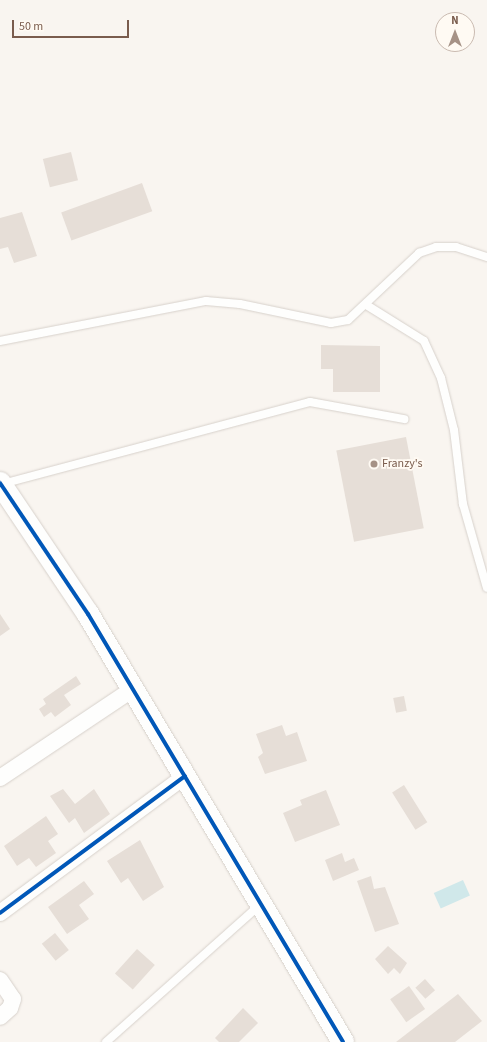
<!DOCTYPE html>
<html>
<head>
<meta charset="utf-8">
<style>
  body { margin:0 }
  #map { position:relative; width:487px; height:1042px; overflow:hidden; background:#f9f5f0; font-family:"Source Sans 3",sans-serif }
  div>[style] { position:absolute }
  .water>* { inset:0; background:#d0e8ea; transform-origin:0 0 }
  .building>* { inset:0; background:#e6ded7; transform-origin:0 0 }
  .roads { filter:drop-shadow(0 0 1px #d7d1cb) drop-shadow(0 0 1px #d7d1cb) }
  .lane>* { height:8px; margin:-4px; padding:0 4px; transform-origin:4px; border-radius:4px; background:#fefefd }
  .street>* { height:16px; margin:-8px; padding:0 8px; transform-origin:8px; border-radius:8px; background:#fefefd }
  .secondary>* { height:22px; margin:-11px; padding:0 11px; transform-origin:11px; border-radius:11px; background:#fefefd }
  .cycleway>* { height:4px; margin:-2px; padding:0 2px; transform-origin:2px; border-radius:2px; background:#0057b8 }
  .dots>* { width:11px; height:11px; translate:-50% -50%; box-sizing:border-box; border:2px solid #fffaf3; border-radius:50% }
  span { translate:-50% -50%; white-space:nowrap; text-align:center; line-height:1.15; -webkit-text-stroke:3.5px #fffaf3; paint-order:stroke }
  .poi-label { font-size:12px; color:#7a5c4d }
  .left { translate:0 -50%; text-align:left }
  .north { position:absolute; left:435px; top:12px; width:40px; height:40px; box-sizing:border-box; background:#fffaf3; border:1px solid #cabbb1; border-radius:50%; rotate:0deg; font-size:11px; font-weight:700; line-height:16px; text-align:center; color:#7a5c4d }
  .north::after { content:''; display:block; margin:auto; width:14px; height:18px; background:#a69286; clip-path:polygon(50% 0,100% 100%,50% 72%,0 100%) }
  .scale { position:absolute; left:12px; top:20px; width:117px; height:18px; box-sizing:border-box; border:2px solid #7a5c4d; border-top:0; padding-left:5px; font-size:12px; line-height:14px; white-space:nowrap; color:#7a5c4d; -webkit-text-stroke:3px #fffaf3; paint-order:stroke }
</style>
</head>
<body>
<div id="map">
  <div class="water">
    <i style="left:463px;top:880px;width:17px;height:32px;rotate:66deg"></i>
  </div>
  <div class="building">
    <i style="left:71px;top:152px;width:29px;height:29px;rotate:76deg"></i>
    <i style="left:142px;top:183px;width:30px;height:86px;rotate:70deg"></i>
    <i style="clip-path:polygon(22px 212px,37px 256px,14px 263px,8px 247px,0 249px,0 218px)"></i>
    <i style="clip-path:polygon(321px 345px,380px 346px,380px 392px,333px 392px,333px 369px,321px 369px)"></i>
    <i style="left:406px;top:437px;width:93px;height:71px;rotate:79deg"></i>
    <i style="clip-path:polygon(0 614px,10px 629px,0 636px)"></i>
    <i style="clip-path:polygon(76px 676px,81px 684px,64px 695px,71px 705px,55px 717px,51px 712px,44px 717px,39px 709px,46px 704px,43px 699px)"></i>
    <i style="left:404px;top:696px;width:15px;height:11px;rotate:79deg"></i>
    <i style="clip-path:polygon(282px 725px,286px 736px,297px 732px,307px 761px,265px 774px,258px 757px,263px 753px,256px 734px)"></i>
    <i style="left:404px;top:785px;width:44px;height:14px;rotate:58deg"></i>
    <i style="clip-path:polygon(63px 789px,75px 804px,94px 789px,110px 814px,84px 833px,75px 818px,69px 823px,50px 796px)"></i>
    <i style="clip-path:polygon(326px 790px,340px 825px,295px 842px,283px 813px,302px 805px,300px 800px)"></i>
    <i style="clip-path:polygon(46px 816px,58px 834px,48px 841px,56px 853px,36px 867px,29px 858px,17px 866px,4px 846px)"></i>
    <i style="clip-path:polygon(140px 840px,164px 887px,143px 901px,128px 878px,121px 883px,107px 861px)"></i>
    <i style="clip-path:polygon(342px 853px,345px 862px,354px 858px,359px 870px,333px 881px,325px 860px)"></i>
    <i style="clip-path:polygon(371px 876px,374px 889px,385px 887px,399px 924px,375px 932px,357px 881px)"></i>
    <i style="clip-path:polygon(84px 881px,94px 894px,79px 905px,89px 919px,67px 934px,48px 907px)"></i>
    <i style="left:55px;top:933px;width:22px;height:17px;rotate:51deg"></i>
    <i style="clip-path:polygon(388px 946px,407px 963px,400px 974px,394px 968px,388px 974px,375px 959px)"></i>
    <i style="left:137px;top:949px;width:24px;height:33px;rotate:42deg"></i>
    <i style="left:425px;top:979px;width:15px;height:13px;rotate:48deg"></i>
    <i style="left:409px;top:986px;width:28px;height:23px;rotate:55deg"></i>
    <i style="clip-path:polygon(458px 994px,482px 1021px,455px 1042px,396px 1042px)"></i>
    <i style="clip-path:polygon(243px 1008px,258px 1023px,239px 1042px,219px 1042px,215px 1038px)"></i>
  </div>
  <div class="roads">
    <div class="lane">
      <i style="left:368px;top:306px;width:66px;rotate:32deg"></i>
      <i style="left:424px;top:341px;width:41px;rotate:65.3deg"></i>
      <i style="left:441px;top:378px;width:54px;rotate:76deg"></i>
      <i style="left:454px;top:430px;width:75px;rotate:83.1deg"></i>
      <i style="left:463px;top:504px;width:87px;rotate:74.1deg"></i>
      <i style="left:0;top:341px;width:210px;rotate:-11deg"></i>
      <i style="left:206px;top:301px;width:34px;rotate:5deg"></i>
      <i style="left:240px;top:304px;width:93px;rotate:11.8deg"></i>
      <i style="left:331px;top:323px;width:17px;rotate:-10deg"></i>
      <i style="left:348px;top:320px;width:98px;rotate:-43.3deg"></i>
      <i style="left:419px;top:253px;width:18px;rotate:-19deg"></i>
      <i style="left:436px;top:247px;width:20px"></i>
      <i style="left:456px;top:247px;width:33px;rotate:18deg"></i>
      <i style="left:2px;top:484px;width:319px;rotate:-14.9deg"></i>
      <i style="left:310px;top:402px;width:96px;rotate:10.3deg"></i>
      <i style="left:106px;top:1042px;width:206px;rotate:-41.7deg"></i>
    </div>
    <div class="street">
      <i style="left:0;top:778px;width:160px;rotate:-33.8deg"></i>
      <i style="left:0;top:913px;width:230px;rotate:-36.5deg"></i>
      <i style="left:0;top:980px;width:23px;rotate:56deg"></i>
      <i style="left:13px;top:999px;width:9px;rotate:108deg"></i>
      <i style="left:10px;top:1008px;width:13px;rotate:138deg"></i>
    </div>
    <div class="secondary">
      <i style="left:0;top:483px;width:158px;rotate:56.1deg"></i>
      <i style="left:88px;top:614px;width:498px;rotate:59.2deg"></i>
    </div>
  </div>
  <div class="cycleway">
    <i style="left:0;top:483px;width:158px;rotate:56.1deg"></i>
    <i style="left:88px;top:614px;width:498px;rotate:59.2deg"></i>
    <i style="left:0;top:913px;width:230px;rotate:-36.5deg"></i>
  </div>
  <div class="dots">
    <i style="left:374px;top:464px;background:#a69286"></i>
  </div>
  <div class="poi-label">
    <span class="left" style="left:382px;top:464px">Franzy's</span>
  </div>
  <div class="north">N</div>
  <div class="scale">50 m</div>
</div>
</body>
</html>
